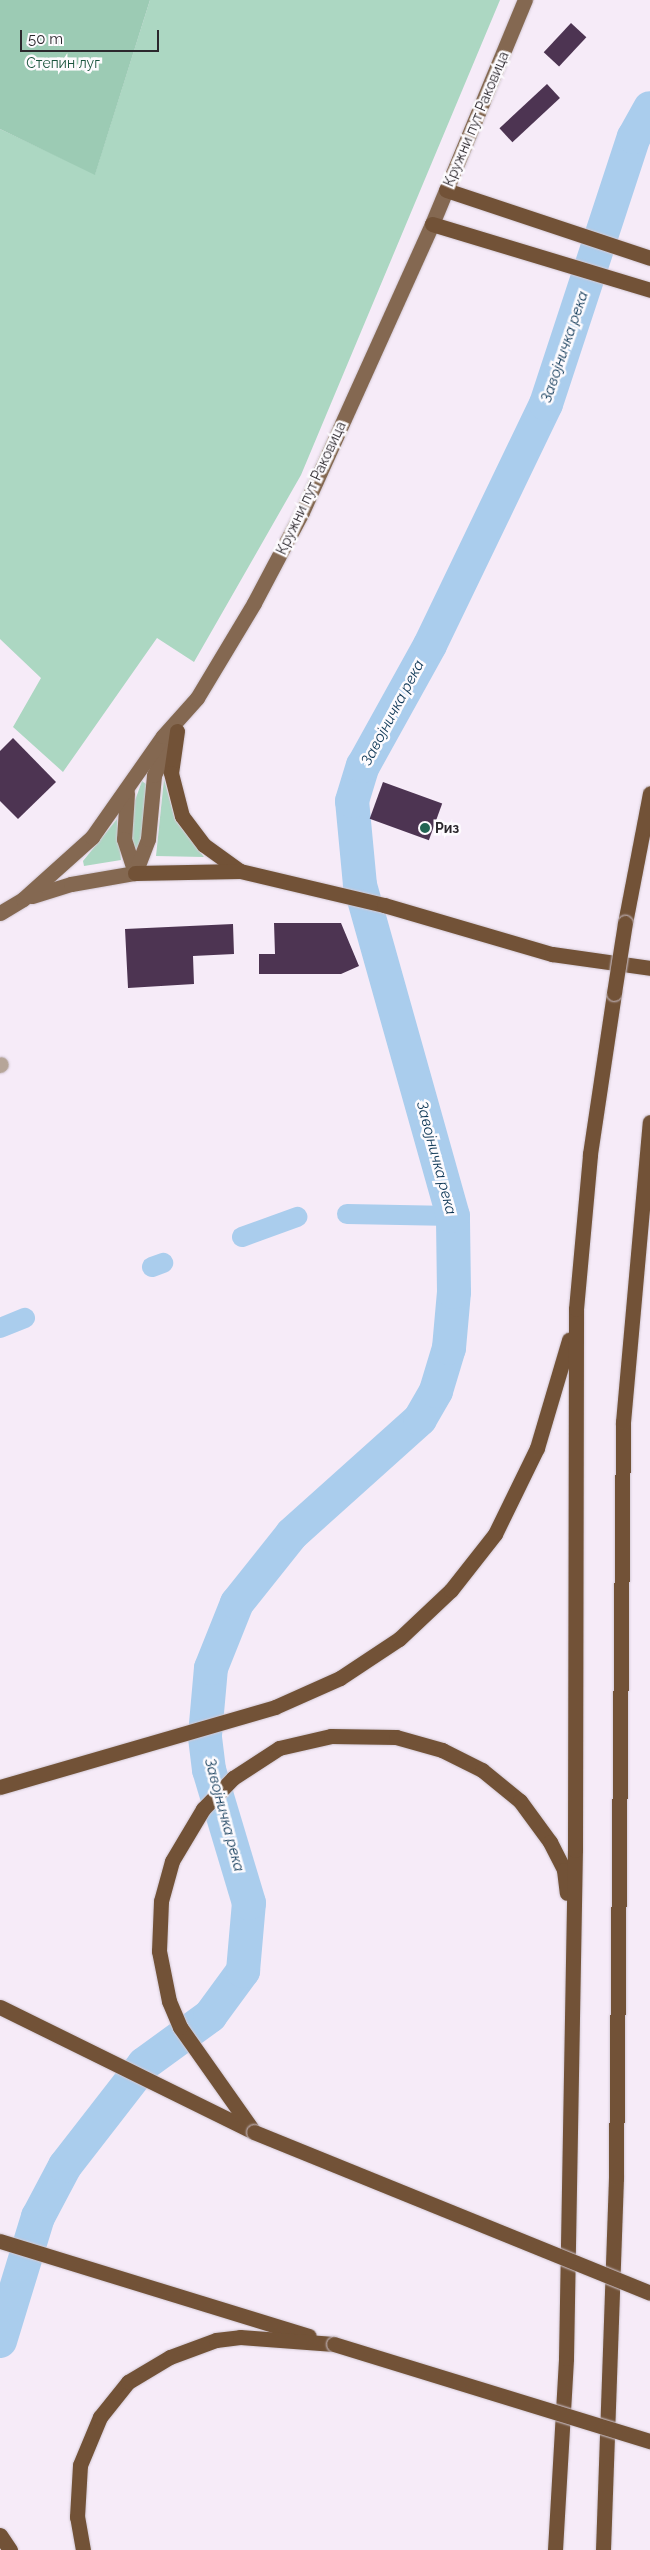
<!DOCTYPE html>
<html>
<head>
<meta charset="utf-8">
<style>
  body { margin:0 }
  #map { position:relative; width:650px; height:2550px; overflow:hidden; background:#f6ebf8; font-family:Raleway,sans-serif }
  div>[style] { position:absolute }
  .green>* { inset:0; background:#acd7c2 }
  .forest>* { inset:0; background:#9ccbb4 }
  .canal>* { height:20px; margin:-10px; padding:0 10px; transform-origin:10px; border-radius:10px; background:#aacded }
  .river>* { height:34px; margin:-17px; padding:0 17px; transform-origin:17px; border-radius:17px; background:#aacded }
  .building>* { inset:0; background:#4d3452; transform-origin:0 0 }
  .roads { filter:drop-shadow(0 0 1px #d2c8d3) drop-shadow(0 0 1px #d2c8d3) }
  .minor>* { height:15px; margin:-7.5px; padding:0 7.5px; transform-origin:7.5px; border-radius:7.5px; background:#b6a598 }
  .major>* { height:15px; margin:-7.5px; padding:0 7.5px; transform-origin:7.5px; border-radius:7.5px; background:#846851 }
  .highway>* { height:15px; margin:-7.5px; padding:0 7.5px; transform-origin:7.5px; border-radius:7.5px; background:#725237 }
  .bridges { filter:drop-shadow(0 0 1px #d2c8d3) drop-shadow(0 0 1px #d2c8d3) }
  .highway-bridge>* { height:15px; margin:-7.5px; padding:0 7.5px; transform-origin:7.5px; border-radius:7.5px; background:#725237 }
  .dots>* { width:14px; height:14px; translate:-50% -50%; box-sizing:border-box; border:2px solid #fdfbfe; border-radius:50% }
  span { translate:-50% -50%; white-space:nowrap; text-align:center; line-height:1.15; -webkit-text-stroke:5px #fdfbfe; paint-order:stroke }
  .park-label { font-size:14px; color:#19533c }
  .street-label { font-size:14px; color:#2c282d }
  .poi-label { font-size:14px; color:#2c282d; font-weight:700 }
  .left { translate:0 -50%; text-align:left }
  .water-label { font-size:15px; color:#0b3554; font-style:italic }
  .scale { position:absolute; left:20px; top:30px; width:139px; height:22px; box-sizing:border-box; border:2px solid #2c282d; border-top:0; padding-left:6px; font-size:15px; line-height:18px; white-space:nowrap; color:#2c282d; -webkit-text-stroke:4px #fdfbfe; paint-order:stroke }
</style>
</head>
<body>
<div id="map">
  <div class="green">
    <i style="clip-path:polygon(150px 0,500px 0,301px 475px,194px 662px,157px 638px,63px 772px,13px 727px,41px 678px,0 639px,0 129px,95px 174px)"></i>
    <i style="clip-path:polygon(164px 779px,175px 820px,204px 857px,156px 856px)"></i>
    <i style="clip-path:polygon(142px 781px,146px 784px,142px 841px,136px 851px,130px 842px,133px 806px)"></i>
    <i style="clip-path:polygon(117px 819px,121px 860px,84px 866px,83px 861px)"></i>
  </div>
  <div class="forest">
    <i style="clip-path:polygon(0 0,150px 0,95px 175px,0 129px)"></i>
  </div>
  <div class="canal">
    <i style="left:347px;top:1214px;width:106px;rotate:1.1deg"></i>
    <i style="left:242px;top:1237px;width:59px;rotate:-20deg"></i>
    <i style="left:152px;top:1267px;width:12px;rotate:-20deg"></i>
    <i style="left:0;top:1328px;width:27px;rotate:-22deg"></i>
  </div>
  <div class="river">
    <i style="left:0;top:2341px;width:130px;rotate:-73deg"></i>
    <i style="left:38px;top:2217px;width:58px;rotate:-62.1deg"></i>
    <i style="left:65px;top:2166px;width:129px;rotate:-52.2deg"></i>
    <i style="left:144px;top:2064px;width:82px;rotate:-36deg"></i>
    <i style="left:210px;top:2016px;width:56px;rotate:-53.7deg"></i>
    <i style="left:243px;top:1971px;width:68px;rotate:-85deg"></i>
    <i style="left:249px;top:1903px;width:139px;rotate:-106.7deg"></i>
    <i style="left:209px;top:1770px;width:35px;rotate:-97deg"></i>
    <i style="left:205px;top:1735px;width:67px;rotate:-84.9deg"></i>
    <i style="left:211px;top:1668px;width:70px;rotate:-68.2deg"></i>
    <i style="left:237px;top:1603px;width:88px;rotate:-51.4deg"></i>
    <i style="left:292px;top:1534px;width:172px;rotate:-41.9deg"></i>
    <i style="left:420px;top:1419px;width:32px;rotate:-60deg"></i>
    <i style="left:436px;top:1391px;width:45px;rotate:-73.2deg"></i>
    <i style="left:449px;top:1348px;width:56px;rotate:-84.9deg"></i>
    <i style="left:454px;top:1292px;width:76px;rotate:-90.8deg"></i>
    <i style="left:453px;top:1216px;width:344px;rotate:-105.7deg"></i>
    <i style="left:360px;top:885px;width:84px;rotate:-95.4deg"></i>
    <i style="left:352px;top:801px;width:37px;rotate:-73deg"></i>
    <i style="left:363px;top:766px;width:138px;rotate:-61deg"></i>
    <i style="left:430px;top:645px;width:267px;rotate:-64.3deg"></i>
    <i style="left:546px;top:404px;width:281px;rotate:-71.8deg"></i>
    <i style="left:634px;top:137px;width:33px;rotate:-61deg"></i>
  </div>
  <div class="building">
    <i style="left:571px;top:23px;width:21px;height:40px;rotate:43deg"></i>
    <i style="left:547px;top:84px;width:19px;height:65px;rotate:47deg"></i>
    <i style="clip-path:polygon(13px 738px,56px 782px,18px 819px,0 801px,0 751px)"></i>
    <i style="left:383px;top:782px;width:63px;height:39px;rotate:20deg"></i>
    <i style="clip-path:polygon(274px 923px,341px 923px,359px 966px,341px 974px,259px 974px,259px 954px,275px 954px)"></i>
    <i style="clip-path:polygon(233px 924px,234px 954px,193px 956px,194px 984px,128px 988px,125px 929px)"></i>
  </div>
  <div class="roads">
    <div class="minor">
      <i style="left:0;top:1065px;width:1px;rotate:-45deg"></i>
    </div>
    <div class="major">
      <i style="left:127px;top:793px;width:46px;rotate:93.7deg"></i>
      <i style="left:124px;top:839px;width:36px;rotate:72deg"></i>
      <i style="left:135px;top:873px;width:36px;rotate:-69deg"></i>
      <i style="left:148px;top:839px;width:64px;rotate:-84.6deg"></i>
      <i style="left:154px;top:775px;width:45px;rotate:-63.4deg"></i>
      <i style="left:32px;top:896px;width:41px;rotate:-17.1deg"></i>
      <i style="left:71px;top:884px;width:65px;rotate:-9.8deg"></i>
      <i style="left:0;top:913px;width:27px;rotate:-31deg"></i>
      <i style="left:23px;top:899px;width:93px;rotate:-41.9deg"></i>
      <i style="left:92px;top:837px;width:123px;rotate:-54.9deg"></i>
      <i style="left:163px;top:736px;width:51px;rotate:-48.2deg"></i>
      <i style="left:197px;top:698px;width:111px;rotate:-59deg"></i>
      <i style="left:254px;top:603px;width:103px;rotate:-62.2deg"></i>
      <i style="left:302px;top:512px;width:316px;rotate:-65.7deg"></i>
      <i style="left:432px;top:224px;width:243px;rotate:-67.5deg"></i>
    </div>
    <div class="highway">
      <i style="left:446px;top:190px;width:215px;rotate:18.4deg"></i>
      <i style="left:432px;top:224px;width:228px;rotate:16.8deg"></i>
      <i style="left:177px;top:731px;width:42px;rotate:98.1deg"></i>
      <i style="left:171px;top:773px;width:44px;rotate:75.7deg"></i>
      <i style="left:182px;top:816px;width:36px;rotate:53deg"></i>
      <i style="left:204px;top:845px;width:44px;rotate:35.8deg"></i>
      <i style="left:135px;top:873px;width:105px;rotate:-1.1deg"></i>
      <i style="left:240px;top:871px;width:148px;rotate:13.3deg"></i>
      <i style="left:384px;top:905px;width:175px;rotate:16.3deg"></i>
      <i style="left:552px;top:954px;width:99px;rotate:8.1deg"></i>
      <i style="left:625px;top:923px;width:132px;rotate:-79.1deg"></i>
      <i style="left:0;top:1787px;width:286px;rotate:-16.2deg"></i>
      <i style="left:275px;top:1707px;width:71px;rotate:-24deg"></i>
      <i style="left:340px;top:1678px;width:71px;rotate:-33.5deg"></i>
      <i style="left:399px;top:1639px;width:71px;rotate:-43.3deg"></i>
      <i style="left:451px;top:1590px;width:71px;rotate:-51.8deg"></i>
      <i style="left:495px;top:1534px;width:96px;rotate:-64deg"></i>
      <i style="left:537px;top:1448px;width:113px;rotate:-73.5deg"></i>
      <i style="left:0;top:2007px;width:279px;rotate:26.2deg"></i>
      <i style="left:254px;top:2132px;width:128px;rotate:-125.2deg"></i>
      <i style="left:180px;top:2027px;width:28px;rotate:-113deg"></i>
      <i style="left:169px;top:2001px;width:51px;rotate:-101.3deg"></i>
      <i style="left:159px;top:1951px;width:50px;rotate:-87.7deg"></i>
      <i style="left:161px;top:1901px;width:41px;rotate:-74.6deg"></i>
      <i style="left:172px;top:1861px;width:61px;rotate:-59.2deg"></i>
      <i style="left:203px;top:1809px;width:43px;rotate:-45.9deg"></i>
      <i style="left:233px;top:1778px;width:55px;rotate:-33.1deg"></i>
      <i style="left:279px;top:1748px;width:53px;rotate:-13deg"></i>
      <i style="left:331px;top:1736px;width:65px;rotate:0.9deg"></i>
      <i style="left:396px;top:1737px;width:48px;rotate:15.8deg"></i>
      <i style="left:442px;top:1750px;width:45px;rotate:26.6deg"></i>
      <i style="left:482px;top:1770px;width:49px;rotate:39.2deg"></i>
      <i style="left:520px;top:1801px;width:51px;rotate:53.8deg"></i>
      <i style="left:550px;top:1842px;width:31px;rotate:63deg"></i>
      <i style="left:564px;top:1870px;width:23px;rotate:83deg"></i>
      <i style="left:0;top:2241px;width:323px;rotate:17.1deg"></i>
      <i style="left:0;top:2535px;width:18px;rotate:56deg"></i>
      <i style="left:83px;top:2550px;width:34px;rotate:-100deg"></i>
      <i style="left:77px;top:2517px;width:52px;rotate:-86.7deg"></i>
      <i style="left:80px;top:2465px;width:52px;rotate:-67.4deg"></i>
      <i style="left:100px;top:2417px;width:45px;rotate:-51.3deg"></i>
      <i style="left:128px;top:2382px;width:49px;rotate:-30.8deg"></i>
      <i style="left:170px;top:2357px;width:49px;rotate:-20.3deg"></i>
      <i style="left:216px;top:2340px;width:24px;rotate:-7deg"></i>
      <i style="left:240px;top:2337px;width:94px;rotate:4.3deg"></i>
      <i style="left:555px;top:2550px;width:192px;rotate:-86.7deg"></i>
      <i style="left:566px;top:2358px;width:508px;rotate:-88.99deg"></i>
      <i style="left:575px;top:1850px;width:541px;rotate:-89.89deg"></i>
      <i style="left:576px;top:1309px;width:156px;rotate:-84.8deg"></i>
      <i style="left:590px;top:1154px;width:163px;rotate:-81.5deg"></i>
      <i style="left:603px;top:2550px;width:372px;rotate:-88deg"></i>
      <i style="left:616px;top:2178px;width:756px;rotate:-89.47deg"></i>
      <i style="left:623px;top:1422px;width:301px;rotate:-84.9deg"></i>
    </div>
  </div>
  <div class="bridges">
    <div class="highway-bridge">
      <i style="left:614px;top:993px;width:71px;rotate:-81.1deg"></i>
      <i style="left:254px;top:2132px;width:427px;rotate:22.1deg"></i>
      <i style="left:334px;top:2344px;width:331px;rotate:17.1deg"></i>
    </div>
  </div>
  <div class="dots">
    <i style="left:425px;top:828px;background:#226453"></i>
  </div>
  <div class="park-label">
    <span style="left:63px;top:63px">Степин луг</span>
  </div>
  <div class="street-label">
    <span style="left:476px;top:119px;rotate:-67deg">Кружни пут Раковица</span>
    <span style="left:311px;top:488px;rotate:-65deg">Кружни пут Раковица</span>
  </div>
  <div class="poi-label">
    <span class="left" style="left:435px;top:828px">Риз</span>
  </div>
  <div class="water-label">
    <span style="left:565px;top:347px;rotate:-71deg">Завојничка река</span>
    <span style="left:393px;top:713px;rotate:-62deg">Завојничка река</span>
    <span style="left:436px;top:1158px;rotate:75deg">Завојничка река</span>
    <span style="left:224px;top:1815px;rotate:75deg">Завојничка река</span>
  </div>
  <div class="scale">50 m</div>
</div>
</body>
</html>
